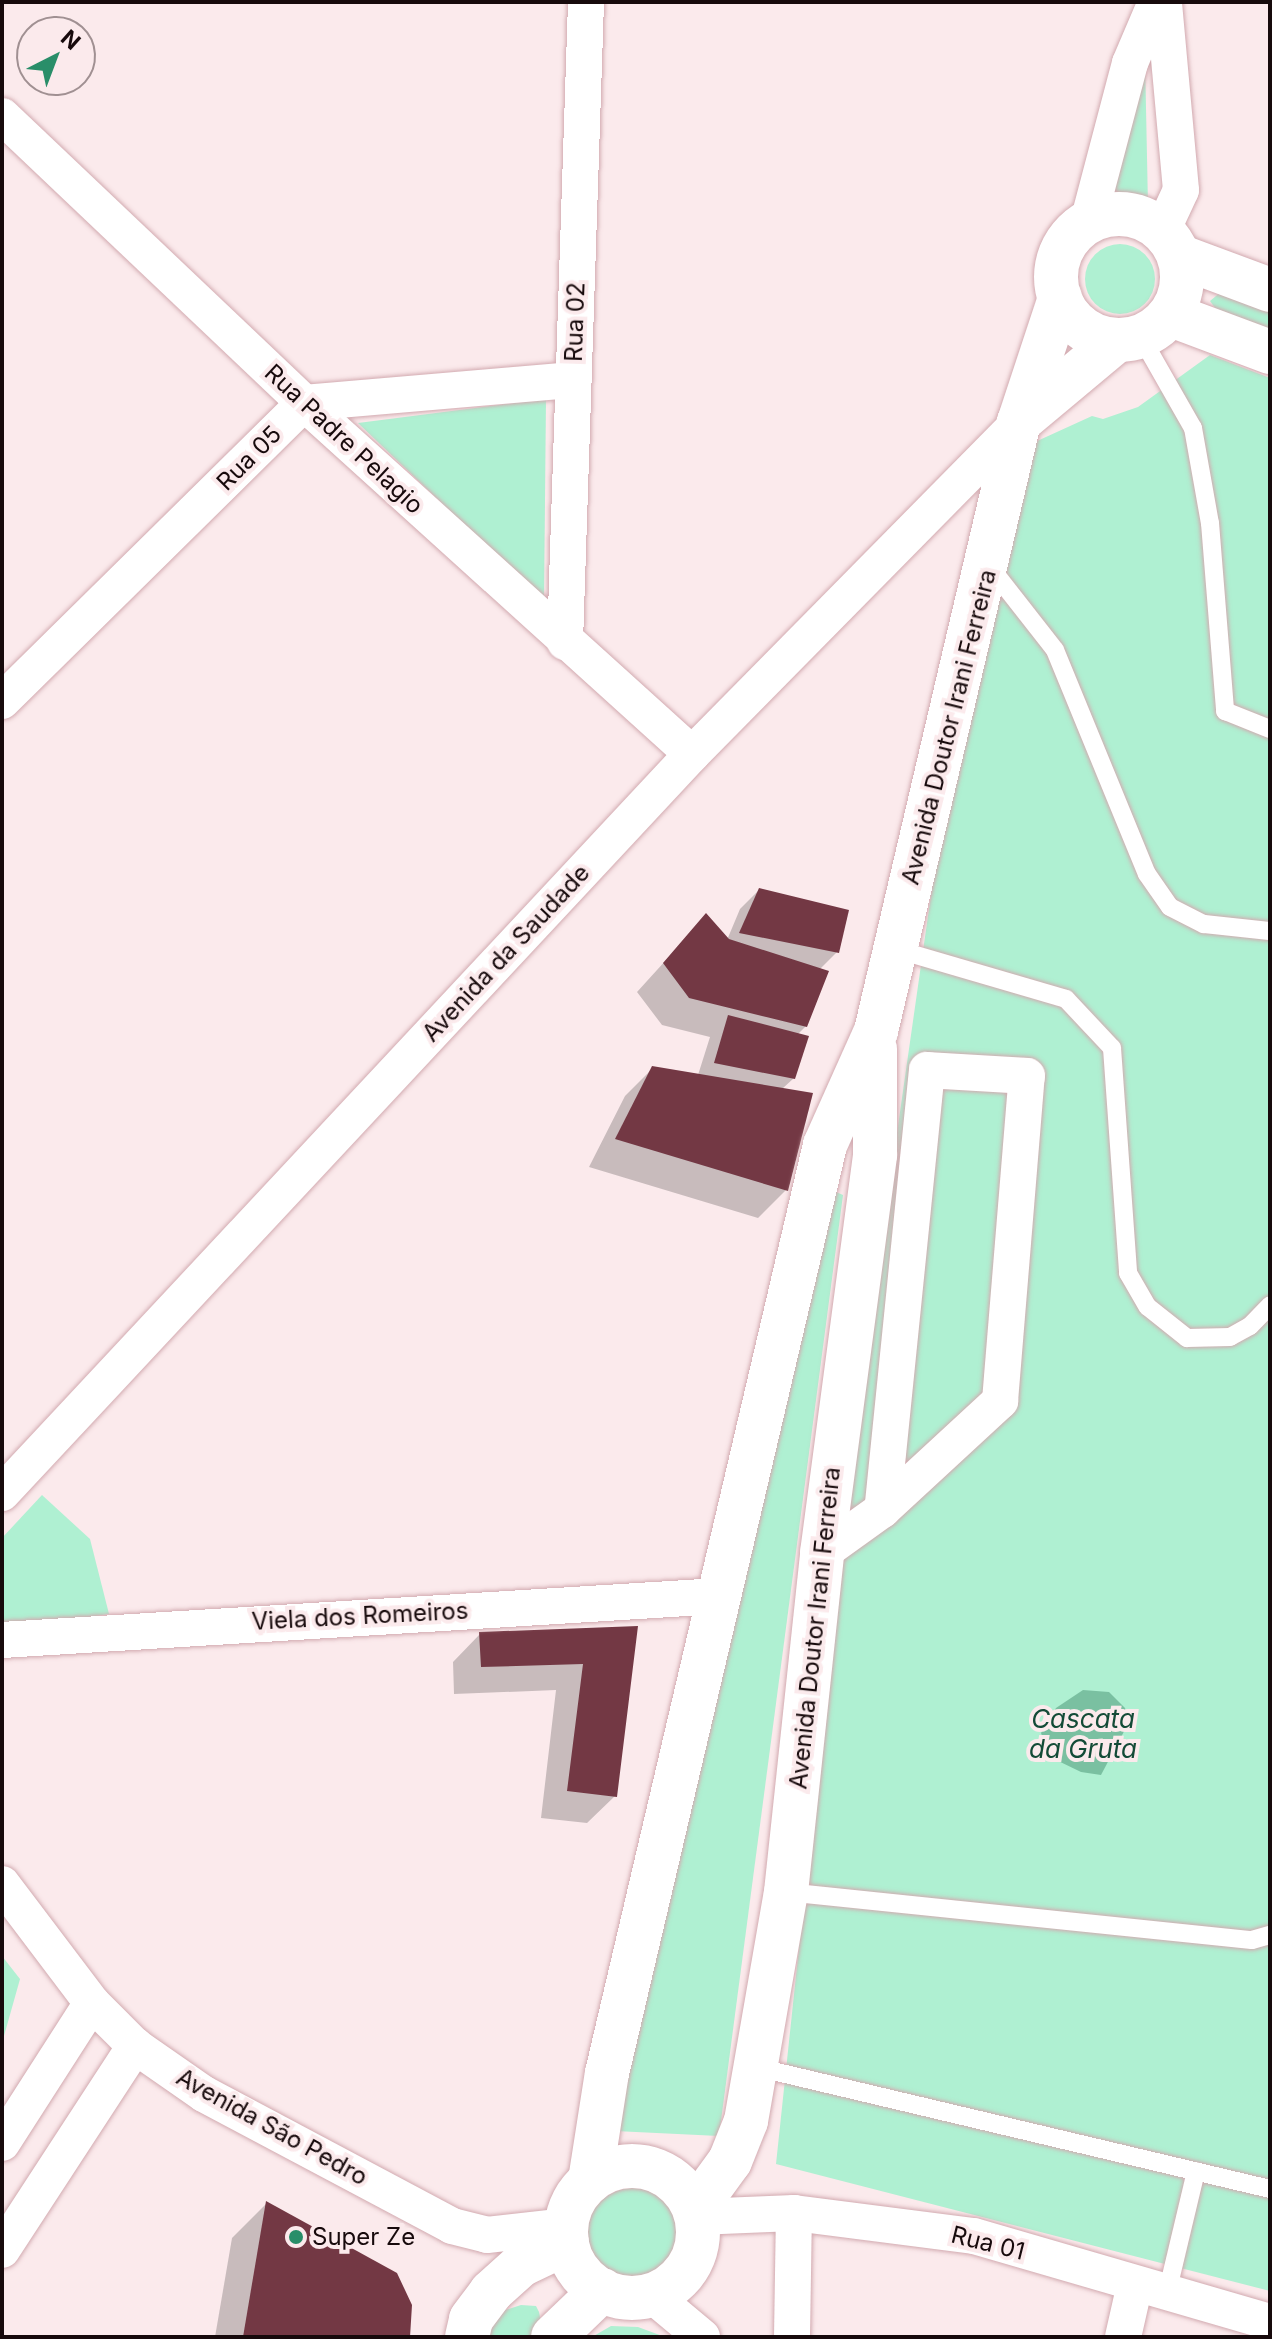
<!DOCTYPE html>
<html>
<head>
<meta charset="utf-8">
<style>
  body { margin:0 }
  #map { position:relative; width:1272px; height:2339px; overflow:hidden; background:#fbeaec; font-family:Inter,sans-serif }
  div>[style] { position:absolute }
  .green>* { inset:0; background:#aff0d2 }
  .round { border-radius:50% }
  .water>* { inset:0; background:#7ac0a1 }
  .shadow>* { inset:0; background:#0003 }
  .building>* { inset:0; background:#733844 }
  .roads { filter:drop-shadow(0 0 2px #d2aab0) drop-shadow(0 0 2px #d2aab0) }
  .service>* { height:18px; margin:-9px; padding:0 9px; transform-origin:9px; border-radius:9px; background:#fff }
  .minor>* { height:36px; margin:-18px; padding:0 18px; transform-origin:18px; border-radius:18px; background:#fff }
  .tertiary>* { height:44px; margin:-22px; padding:0 22px; transform-origin:22px; border-radius:22px; background:#fff }
  .tertiary>.ring { margin:-22px; padding:0; box-sizing:content-box; background:none; border:44px solid #fff; border-radius:50% }
  .dots>* { width:22px; height:22px; translate:-50% -50%; box-sizing:border-box; border:4px solid #fbeaec; border-radius:50% }
  span { translate:-50% -50%; white-space:nowrap; text-align:center; line-height:1.15; -webkit-text-stroke:8px #fbeaec; paint-order:stroke }
  .street-label { font-size:24px; color:#170a0c }
  .poi-label { font-size:24px; color:#170a0c }
  .left { translate:0 -50%; text-align:left }
  .water-label { font-size:26px; color:#134b37; font-style:italic }
  .frame { position:absolute; inset:0; border:4px solid #170a0c; pointer-events:none }
  .north { position:absolute; left:16px; top:16px; width:80px; height:80px; box-sizing:border-box; background:#fbeaec; border:2px solid #a09092; border-radius:50%; rotate:42deg; font-size:22px; font-weight:700; line-height:32px; text-align:center; color:#170a0c }
  .north::after { content:''; display:block; margin:auto; width:28px; height:36px; background:#298e69; clip-path:polygon(50% 0,100% 100%,50% 72%,0 100%) }
</style>
</head>
<body>
<div id="map">
  <div class="green">
    <i style="clip-path:polygon(1145px 59px,1148px 206px,1108px 200px)"></i>
    <i class="round" style="left:1085px;top:244px;width:70px;height:70px"></i>
    <i style="clip-path:polygon(1222px 291px,1270px 310px,1270px 333px,1218px 312px,1210px 301px)"></i>
    <i style="clip-path:polygon(1210px 355px,1270px 378px,1270px 2291px,776px 2164px,852px 1448px,934px 874px,1035px 442px,1092px 416px,1103px 419px,1138px 407px)"></i>
    <i style="clip-path:polygon(546px 399px,544px 601px,358px 423px)"></i>
    <i style="clip-path:polygon(836px 1192px,843px 1195px,719px 2136px,615px 2131px)"></i>
    <i style="clip-path:polygon(42px 1495px,90px 1539px,109px 1614px,2px 1630px,2px 1538px)"></i>
    <i style="clip-path:polygon(2px 1956px,20px 1979px,2px 2043px)"></i>
    <i class="round" style="left:587px;top:2188px;width:92px;height:92px"></i>
    <i style="clip-path:polygon(521px 2305px,536px 2306px,539px 2312px,542px 2328px,534px 2337px,485px 2337px,499px 2312px)"></i>
    <i style="clip-path:polygon(611px 2326px,638px 2327px,665px 2337px,592px 2337px)"></i>
  </div>
  <div class="water">
    <i style="clip-path:polygon(1083px 1690px,1109px 1692px,1125px 1708px,1129px 1722px,1101px 1775px,1081px 1772px,1050px 1757px,1041px 1733px,1056px 1708px)"></i>
  </div>
  <div class="shadow">
    <i style="clip-path:polygon(759px 890px,837px 952px,819px 970px,806px 1026px,797px 1035px,794px 1078px,782px 1089px,811px 1094px,786px 1190px,758px 1218px,589px 1167px,625px 1096px,653px 1068px,698px 1075px,710px 1037px,662px 1025px,637px 992px,706px 916px,727px 940px,740px 909px)"></i>
    <i style="clip-path:polygon(636px 1628px,615px 1796px,587px 1823px,541px 1818px,556px 1690px,454px 1694px,453px 1662px,480px 1634px)"></i>
    <i style="clip-path:polygon(267px 2203px,408px 2337px,215px 2337px,232px 2238px)"></i>
  </div>
  <div class="building">
    <i style="clip-path:polygon(759px 888px,849px 910px,839px 953px,739px 933px)"></i>
    <i style="clip-path:polygon(706px 913px,729px 939px,829px 971px,807px 1027px,689px 998px,663px 963px)"></i>
    <i style="clip-path:polygon(728px 1015px,809px 1036px,795px 1079px,714px 1063px)"></i>
    <i style="clip-path:polygon(652px 1066px,813px 1093px,788px 1191px,615px 1139px)"></i>
    <i style="clip-path:polygon(638px 1626px,617px 1797px,567px 1791px,583px 1664px,481px 1667px,479px 1632px)"></i>
    <i style="clip-path:polygon(266px 2201px,397px 2273px,412px 2305px,410px 2337px,243px 2337px)"></i>
  </div>
  <div class="roads">
    <div class="service">
      <i style="left:1141px;top:337px;width:105px;rotate:60.3deg"></i>
      <i style="left:1193px;top:428px;width:97px;rotate:79.9deg"></i>
      <i style="left:1210px;top:523px;width:189px;rotate:85.4deg"></i>
      <i style="left:1225px;top:711px;width:48px;rotate:21.8deg"></i>
      <i style="left:990px;top:567px;width:105px;rotate:51.9deg"></i>
      <i style="left:1055px;top:650px;width:242px;rotate:67.7deg"></i>
      <i style="left:1147px;top:874px;width:40px;rotate:55.1deg"></i>
      <i style="left:1170px;top:907px;width:38px;rotate:27deg"></i>
      <i style="left:1204px;top:924px;width:66px;rotate:6.1deg"></i>
      <i style="left:895px;top:949px;width:178px;rotate:16.3deg"></i>
      <i style="left:1066px;top:999px;width:67px;rotate:46.8deg"></i>
      <i style="left:1112px;top:1048px;width:226px;rotate:85.9deg"></i>
      <i style="left:1128px;top:1273px;width:39px;rotate:60deg"></i>
      <i style="left:1148px;top:1307px;width:50px;rotate:38.5deg"></i>
      <i style="left:1187px;top:1338px;width:43px;rotate:-1.3deg"></i>
      <i style="left:1230px;top:1337px;width:23px;rotate:-29deg"></i>
      <i style="left:1250px;top:1326px;width:29px;rotate:-46deg"></i>
      <i style="left:786px;top:1892px;width:468px;rotate:5.9deg"></i>
      <i style="left:1252px;top:1940px;width:19px;rotate:-16deg"></i>
      <i style="left:756px;top:2067px;width:528px;rotate:13.35deg"></i>
      <i style="left:1167px;top:2293px;width:125px;rotate:-76.6deg"></i>
    </div>
    <div class="minor">
      <i style="left:2px;top:116px;width:417px;rotate:43.5deg"></i>
      <i style="left:304px;top:403px;width:523px;rotate:42.13deg"></i>
      <i style="left:1088px;top:222px;width:164px;rotate:-75.2deg"></i>
      <i style="left:1130px;top:63px;width:66px;rotate:-66.9deg"></i>
      <i style="left:1162px;top:231px;width:45px;rotate:-65.1deg"></i>
      <i style="left:1181px;top:190px;width:189px;rotate:-95.2deg"></i>
      <i style="left:565px;top:642px;width:640px;rotate:-88.12deg"></i>
      <i style="left:2px;top:701px;width:424px;rotate:-44.6deg"></i>
      <i style="left:304px;top:403px;width:270px;rotate:-4.9deg"></i>
      <i style="left:2px;top:1493px;width:1011px;rotate:-46.96deg"></i>
      <i style="left:692px;top:754px;width:466px;rotate:-45.4deg"></i>
      <i style="left:822px;top:1553px;width:74px;rotate:-35.6deg"></i>
      <i style="left:882px;top:1510px;width:161px;rotate:-42.7deg"></i>
      <i style="left:1000px;top:1401px;width:326px;rotate:-85.3deg"></i>
      <i style="left:1027px;top:1076px;width:100px;rotate:-176.6deg"></i>
      <i style="left:927px;top:1070px;width:442px;rotate:95.8deg"></i>
      <i style="left:2px;top:1640px;width:718px;rotate:-3.51deg"></i>
      <i style="left:2px;top:1884px;width:149px;rotate:52.9deg"></i>
      <i style="left:92px;top:2003px;width:61px;rotate:45deg"></i>
      <i style="left:135px;top:2046px;width:84px;rotate:34.8deg"></i>
      <i style="left:204px;top:2094px;width:281px;rotate:28deg"></i>
      <i style="left:452px;top:2226px;width:36px;rotate:14deg"></i>
      <i style="left:487px;top:2235px;width:81px;rotate:-6.4deg"></i>
      <i style="left:2px;top:2143px;width:166px;rotate:-57.3deg"></i>
      <i style="left:697px;top:2217px;width:97px;rotate:-2.4deg"></i>
      <i style="left:794px;top:2213px;width:181px;rotate:7.3deg"></i>
      <i style="left:974px;top:2236px;width:308px;rotate:16.2deg"></i>
      <i style="left:2px;top:2250px;width:244px;rotate:-56.9deg"></i>
      <i style="left:653px;top:2296px;width:64px;rotate:39.9deg"></i>
      <i style="left:792px;top:2337px;width:124px;rotate:-89.1deg"></i>
      <i style="left:1123px;top:2337px;width:54px;rotate:-77.2deg"></i>
    </div>
    <div class="tertiary">
      <i class="ring" style="left:1056px;top:214px;width:82px;height:82px"></i>
      <i style="left:1179px;top:256px;width:97px;rotate:20.5deg"></i>
      <i style="left:1171px;top:315px;width:106px;rotate:20.5deg"></i>
      <i style="left:1019px;top:422px;width:126px;rotate:-39.9deg"></i>
      <i class="ring" style="left:566px;top:2166px;width:88px;height:88px"></i>
      <i style="left:590px;top:2181px;width:109px;rotate:-81.1deg"></i>
      <i style="left:607px;top:2073px;width:953px;rotate:-76.78deg"></i>
      <i style="left:825px;top:1145px;width:125px;rotate:-65.9deg"></i>
      <i style="left:876px;top:1031px;width:626px;rotate:-76.79deg"></i>
      <i style="left:1019px;top:422px;width:131px;rotate:-71.7deg"></i>
      <i style="left:695px;top:2209px;width:59px;rotate:-53.9deg"></i>
      <i style="left:730px;top:2161px;width:43px;rotate:-68.2deg"></i>
      <i style="left:746px;top:2121px;width:232px;rotate:-80.1deg"></i>
      <i style="left:786px;top:1892px;width:341px;rotate:-83.9deg"></i>
      <i style="left:822px;top:1553px;width:402px;rotate:-82.4deg"></i>
      <i style="left:875px;top:1155px;width:106px;rotate:-90deg"></i>
      <i style="left:467px;top:2337px;width:18px;rotate:-77deg"></i>
      <i style="left:471px;top:2319px;width:34px;rotate:-53deg"></i>
      <i style="left:491px;top:2292px;width:40px;rotate:-42deg"></i>
      <i style="left:521px;top:2265px;width:51px;rotate:-25.6deg"></i>
      <i style="left:553px;top:2337px;width:68px;rotate:-43.8deg"></i>
    </div>
  </div>
  <div class="dots">
    <i style="left:296px;top:2237px;background:#298e69"></i>
  </div>
  <div class="street-label">
    <span style="left:575px;top:322px;rotate:-88deg">Rua 02</span>
    <span style="left:344px;top:439px;rotate:43deg">Rua Padre Pelagio</span>
    <span style="left:249px;top:458px;rotate:-45deg">Rua 05</span>
    <span style="left:949px;top:727px;rotate:-76deg">Avenida Doutor Irani Ferreira</span>
    <span style="left:506px;top:953px;rotate:-47deg">Avenida da Saudade</span>
    <span style="left:360px;top:1616px;rotate:-3deg">Viela dos Romeiros</span>
    <span style="left:815px;top:1628px;rotate:-84deg">Avenida Doutor Irani Ferreira</span>
    <span style="left:272px;top:2127px;rotate:29deg">Avenida São Pedro</span>
    <span style="left:988px;top:2243px;rotate:14deg">Rua 01</span>
  </div>
  <div class="poi-label">
    <span class="left" style="left:312px;top:2237px">Super Ze</span>
  </div>
  <div class="water-label">
    <span style="left:1083px;top:1734px">Cascata<br>da Gruta</span>
  </div>
  <div class="frame"></div>
  <div class="north">N</div>
</div>
</body>
</html>
